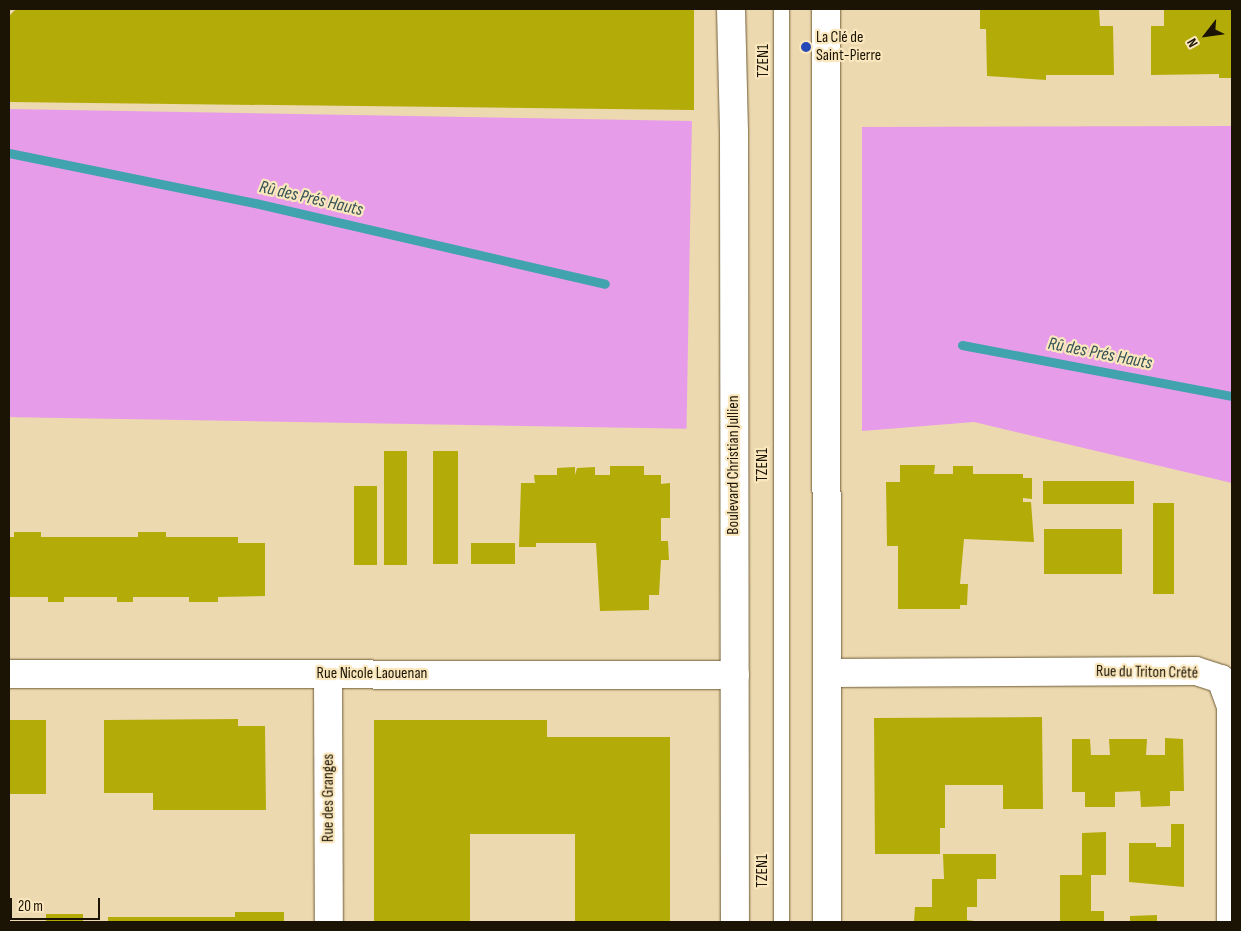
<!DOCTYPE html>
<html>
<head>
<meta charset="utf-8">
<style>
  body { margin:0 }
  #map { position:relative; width:1241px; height:931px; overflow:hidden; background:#edd9b0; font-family:"Sofia Sans Condensed",sans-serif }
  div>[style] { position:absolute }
  .green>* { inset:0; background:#e79ce9; transform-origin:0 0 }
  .stream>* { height:9px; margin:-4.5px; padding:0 4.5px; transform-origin:4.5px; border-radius:4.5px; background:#40a3ae }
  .building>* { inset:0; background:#b3ab08; transform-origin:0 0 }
  .roads { filter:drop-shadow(0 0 1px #6d5c36) drop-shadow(0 0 1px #6d5c36) }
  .lane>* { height:15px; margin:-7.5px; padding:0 7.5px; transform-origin:7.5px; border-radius:7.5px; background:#fff }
  .street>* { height:28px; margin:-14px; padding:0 14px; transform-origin:14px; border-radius:14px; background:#fff }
  .dots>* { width:14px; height:14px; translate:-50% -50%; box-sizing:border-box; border:2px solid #fae7bd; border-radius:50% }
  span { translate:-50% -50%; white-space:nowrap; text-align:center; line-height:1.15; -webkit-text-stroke:4.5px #fae7bd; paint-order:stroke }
  .poi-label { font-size:16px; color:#1b1405 }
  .left { translate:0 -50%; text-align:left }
  .street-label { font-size:16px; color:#1b1405 }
  .water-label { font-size:18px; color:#325155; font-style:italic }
  .frame { position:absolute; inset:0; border:10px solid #1b1405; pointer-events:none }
  .north { position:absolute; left:1181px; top:10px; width:50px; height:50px; -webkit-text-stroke:4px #fae7bd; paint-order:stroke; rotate:240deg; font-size:14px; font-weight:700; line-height:20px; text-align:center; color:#1b1405 }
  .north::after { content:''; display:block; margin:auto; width:18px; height:22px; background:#1b1405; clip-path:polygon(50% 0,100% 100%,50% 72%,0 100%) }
  .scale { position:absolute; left:10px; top:898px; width:90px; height:22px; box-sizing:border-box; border:2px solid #1b1405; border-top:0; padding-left:6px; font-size:15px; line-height:18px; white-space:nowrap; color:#1b1405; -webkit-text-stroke:4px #fae7bd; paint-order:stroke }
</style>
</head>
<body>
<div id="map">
  <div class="green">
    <i style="left:9px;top:109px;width:683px;height:308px;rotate:1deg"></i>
    <i style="clip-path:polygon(1232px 126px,1232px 483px,974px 422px,862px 431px,862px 127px)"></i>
  </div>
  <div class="stream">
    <i style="left:9px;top:153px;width:251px;rotate:11.5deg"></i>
    <i style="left:255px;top:203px;width:359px;rotate:13deg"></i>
    <i style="left:962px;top:345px;width:275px;rotate:10.7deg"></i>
  </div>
  <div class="building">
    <i style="clip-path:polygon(16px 9px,694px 9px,694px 110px,9px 102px,9px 16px)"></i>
    <i style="clip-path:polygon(980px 9px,1099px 9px,1100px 26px,1113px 26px,1114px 75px,1046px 75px,1046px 80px,987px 76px,986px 29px,980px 29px)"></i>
    <i style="clip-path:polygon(1164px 9px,1232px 9px,1232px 78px,1219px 78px,1219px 74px,1151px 75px,1151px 26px,1164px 26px)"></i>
    <i style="left:384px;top:451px;width:23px;height:114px"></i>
    <i style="left:433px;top:451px;width:25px;height:113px"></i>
    <i style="clip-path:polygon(900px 465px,935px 465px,934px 474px,953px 474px,953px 466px,973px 466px,973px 474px,1023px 474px,1023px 478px,1032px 478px,1032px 499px,1023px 498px,1023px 502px,1031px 502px,1034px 542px,964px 539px,960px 584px,968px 584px,967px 605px,960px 605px,960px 609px,898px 609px,898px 546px,887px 546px,886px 482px,900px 482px)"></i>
    <i style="clip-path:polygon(610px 466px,644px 466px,644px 475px,661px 475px,661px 484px,670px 483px,670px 518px,661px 518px,661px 541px,668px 541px,669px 560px,661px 560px,659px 595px,649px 595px,649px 610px,600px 611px,596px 543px,536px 543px,536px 547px,519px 547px,521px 483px,535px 483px,534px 475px,557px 475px,557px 468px,575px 467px,575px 475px,577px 468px,595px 467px,595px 475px,610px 475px)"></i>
    <i style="left:1043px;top:481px;width:91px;height:23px"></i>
    <i style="left:354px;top:486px;width:23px;height:79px"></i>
    <i style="left:1153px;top:503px;width:21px;height:91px"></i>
    <i style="left:1044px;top:529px;width:78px;height:45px"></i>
    <i style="clip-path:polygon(14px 532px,41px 532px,41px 537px,138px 537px,138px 532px,166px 532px,166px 537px,238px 537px,238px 543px,265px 543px,265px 596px,218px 597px,218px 602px,189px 602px,189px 597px,133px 597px,133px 602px,117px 602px,117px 597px,64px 597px,64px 602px,48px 602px,48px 597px,9px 597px,9px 537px,14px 537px)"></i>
    <i style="left:471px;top:543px;width:44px;height:21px"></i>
    <i style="clip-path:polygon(1042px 717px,1043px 809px,1003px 809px,1003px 785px,945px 785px,945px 828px,940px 828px,940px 854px,875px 854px,874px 718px)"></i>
    <i style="clip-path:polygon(238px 719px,238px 726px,265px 726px,266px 810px,153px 810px,153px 793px,104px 793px,104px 720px)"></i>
    <i style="left:9px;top:720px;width:37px;height:74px"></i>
    <i style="clip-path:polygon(374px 720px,547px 720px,547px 737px,670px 737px,670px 922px,575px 922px,575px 834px,470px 834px,470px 922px,374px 922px)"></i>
    <i style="clip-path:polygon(1165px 738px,1183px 739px,1184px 791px,1170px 791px,1170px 806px,1141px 807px,1140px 791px,1115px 792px,1115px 807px,1085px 807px,1085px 792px,1072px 792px,1072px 739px,1090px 739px,1091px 755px,1110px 755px,1109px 739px,1147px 739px,1146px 755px,1165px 755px)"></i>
    <i style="clip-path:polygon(1171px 824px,1184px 824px,1184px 887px,1129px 882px,1129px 843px,1156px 843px,1156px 847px,1171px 847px)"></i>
    <i style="clip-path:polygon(1106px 832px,1106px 875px,1091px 875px,1091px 911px,1104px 911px,1104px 922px,1060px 922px,1060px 875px,1082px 875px,1082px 833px)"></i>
    <i style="clip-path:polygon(943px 854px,996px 854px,996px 879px,977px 879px,977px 907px,967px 907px,967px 920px,982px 922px,914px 922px,915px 907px,932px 907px,932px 879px,944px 879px)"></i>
    <i style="clip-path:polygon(235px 912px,284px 912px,284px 922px,108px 922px,108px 917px,235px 917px)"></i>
    <i style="left:83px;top:914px;width:8px;height:37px;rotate:90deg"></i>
    <i style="clip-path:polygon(1157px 915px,1157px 922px,1130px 922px,1130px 916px)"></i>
  </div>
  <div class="roads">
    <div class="lane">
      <i style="left:781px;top:922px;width:913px;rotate:-90deg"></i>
    </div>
    <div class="street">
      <i style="left:731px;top:9px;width:124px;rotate:88.6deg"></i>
      <i style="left:734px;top:133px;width:789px;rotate:89.93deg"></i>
      <i style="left:826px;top:9px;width:913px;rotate:89.94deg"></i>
      <i style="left:827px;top:673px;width:369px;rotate:-0.3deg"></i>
      <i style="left:1196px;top:671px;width:26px;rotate:18deg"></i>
      <i style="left:1221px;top:679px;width:30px;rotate:70deg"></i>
      <i style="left:1231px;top:707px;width:215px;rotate:90deg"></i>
      <i style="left:9px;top:674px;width:726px;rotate:0.08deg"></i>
      <i style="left:328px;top:674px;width:248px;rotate:89.8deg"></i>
    </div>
  </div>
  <div class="dots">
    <i style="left:806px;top:47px;background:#2649b8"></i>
  </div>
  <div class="poi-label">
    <span class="left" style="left:816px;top:47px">La Clé de<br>Saint-Pierre</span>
  </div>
  <div class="street-label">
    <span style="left:764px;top:61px;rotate:-90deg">TZEN1</span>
    <span style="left:734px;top:465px;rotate:-90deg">Boulevard Christian Jullien</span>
    <span style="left:763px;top:465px;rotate:-90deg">TZEN1</span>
    <span style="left:1147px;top:673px;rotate:1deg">Rue du Triton Crêté</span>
    <span style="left:372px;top:674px">Rue Nicole Laouenan</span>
    <span style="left:329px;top:798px;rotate:-90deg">Rue des Granges</span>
    <span style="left:763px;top:871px;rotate:-90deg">TZEN1</span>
  </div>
  <div class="water-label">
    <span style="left:311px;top:199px;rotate:13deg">Rû des Prés Hauts</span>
    <span style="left:1100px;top:354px;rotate:11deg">Rû des Prés Hauts</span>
  </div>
  <div class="frame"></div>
  <div class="north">N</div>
  <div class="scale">20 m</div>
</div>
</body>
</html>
